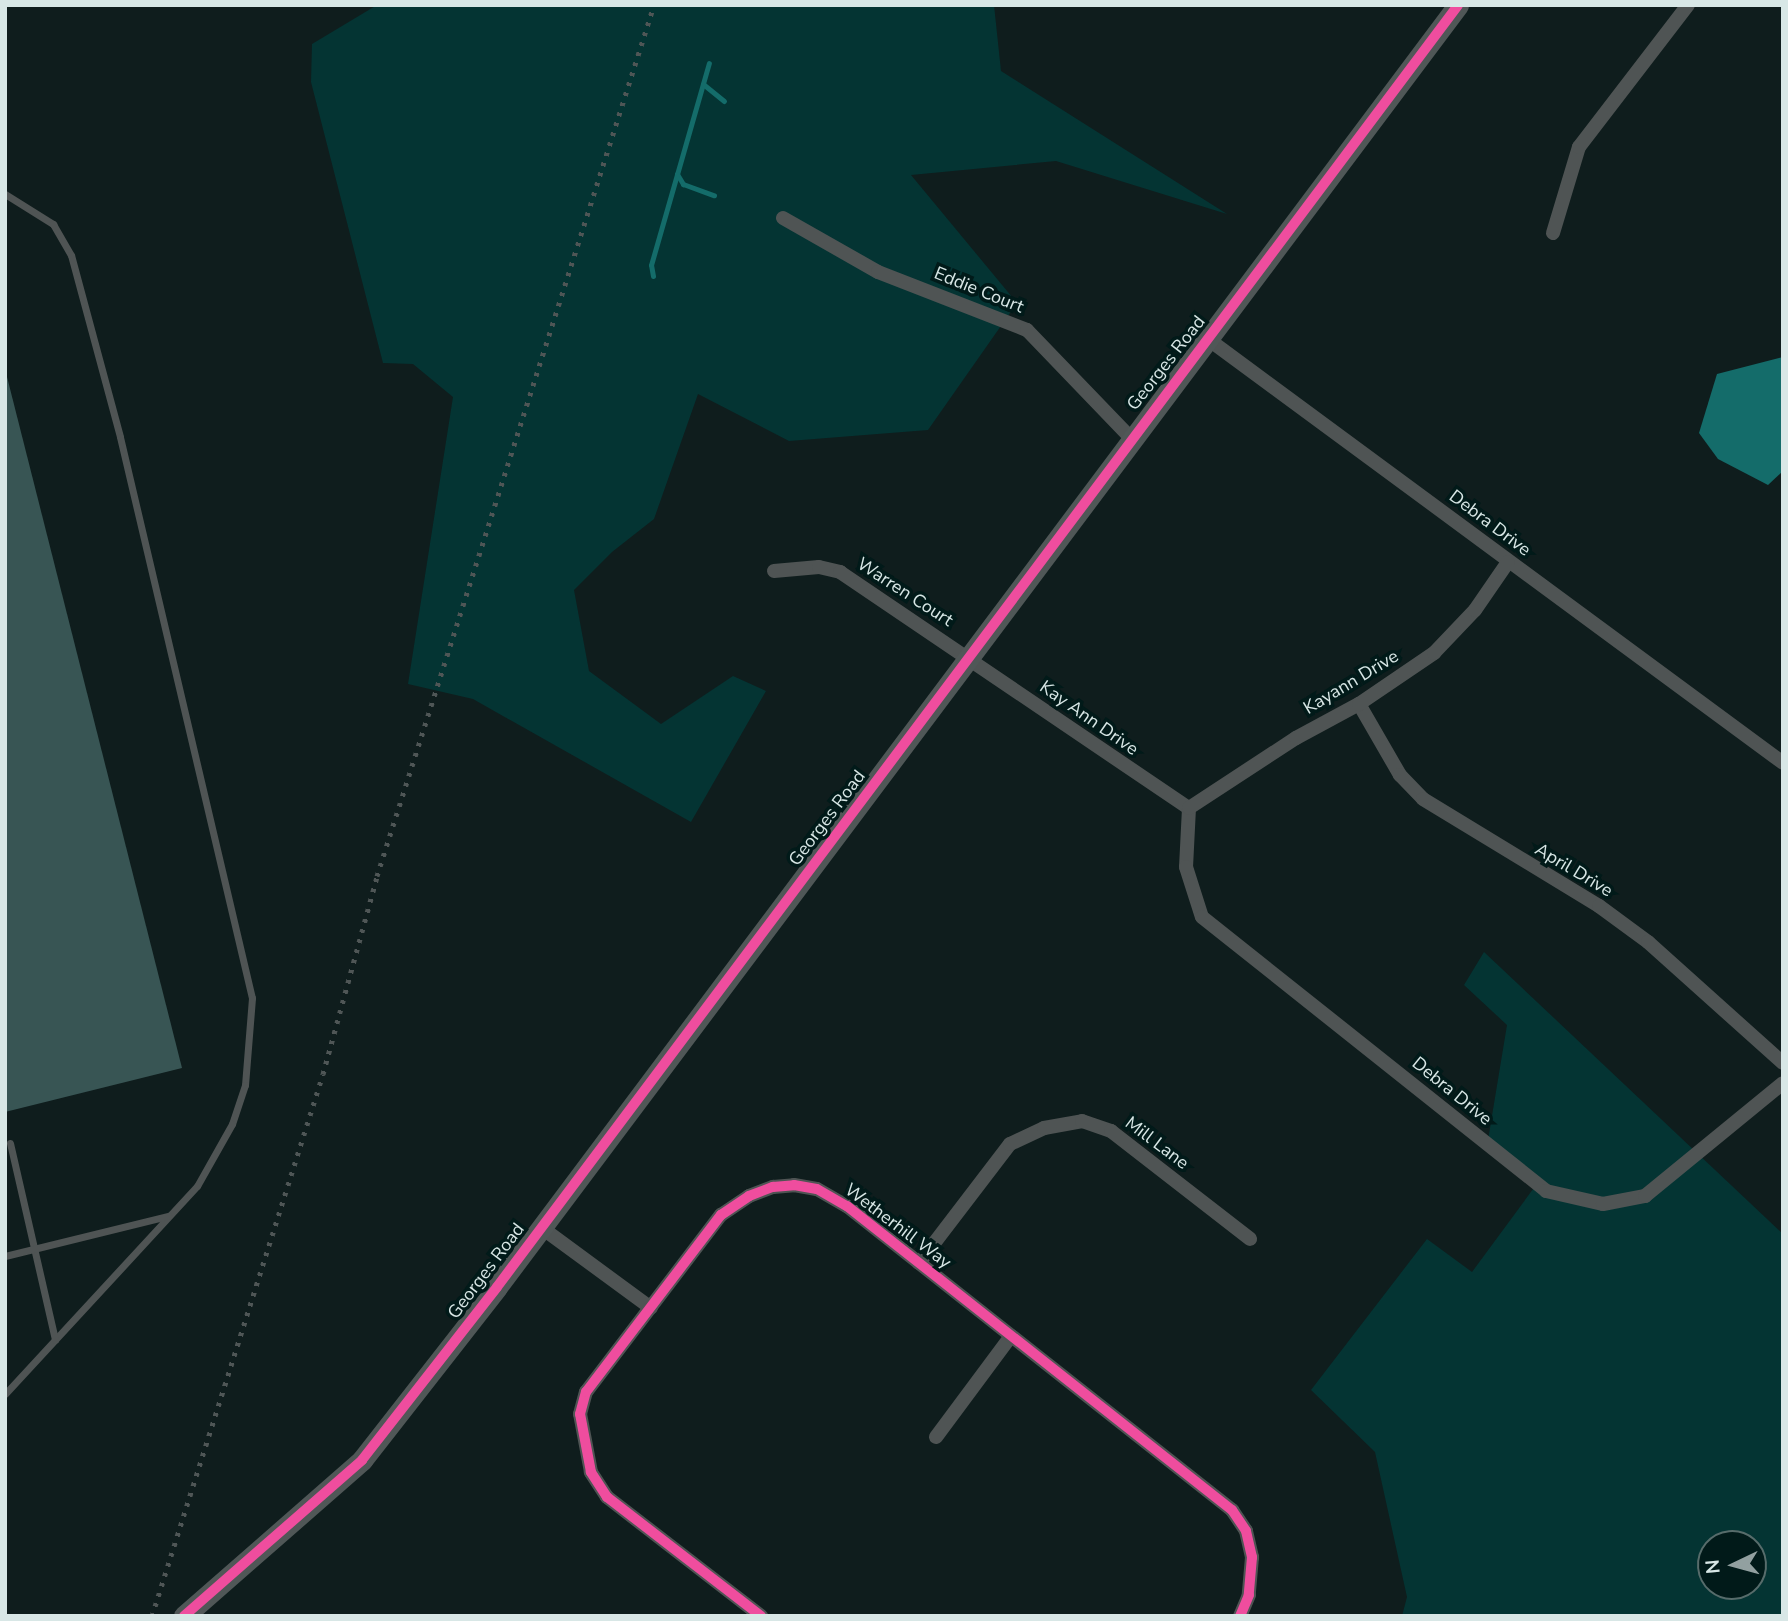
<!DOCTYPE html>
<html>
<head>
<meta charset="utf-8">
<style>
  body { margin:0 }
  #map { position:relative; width:1788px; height:1621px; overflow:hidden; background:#0f1d1d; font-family:"Nunito Sans",sans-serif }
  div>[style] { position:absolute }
  .green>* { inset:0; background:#043433 }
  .water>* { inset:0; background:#146c6a }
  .stream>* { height:5px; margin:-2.5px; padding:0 2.5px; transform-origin:2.5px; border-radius:2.5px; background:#146c6a }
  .building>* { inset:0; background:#385554 }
  .lane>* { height:7px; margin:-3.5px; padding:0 3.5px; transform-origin:3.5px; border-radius:3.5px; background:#4f5454 }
  .street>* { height:14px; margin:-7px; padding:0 7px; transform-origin:7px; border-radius:7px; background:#4f5454 }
  .secondary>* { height:21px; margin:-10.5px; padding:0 10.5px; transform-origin:10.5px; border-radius:10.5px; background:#505757 }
  .rail>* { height:5px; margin-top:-2.5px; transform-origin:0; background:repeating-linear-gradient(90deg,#4f5656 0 3.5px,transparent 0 10.5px) }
  .cycleway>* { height:10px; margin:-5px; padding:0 5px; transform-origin:5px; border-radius:5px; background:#ef4d9e }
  span { translate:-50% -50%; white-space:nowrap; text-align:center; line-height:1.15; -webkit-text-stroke:7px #011a19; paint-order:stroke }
  .street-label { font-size:18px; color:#d8e7e6 }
  .frame { position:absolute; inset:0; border:7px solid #d8e7e6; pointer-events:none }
  .north { position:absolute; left:1697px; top:1530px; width:70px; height:70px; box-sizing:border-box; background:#011a19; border:2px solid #576c6b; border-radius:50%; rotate:265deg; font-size:19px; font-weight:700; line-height:28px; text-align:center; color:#d8e7e6 }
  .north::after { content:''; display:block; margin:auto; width:24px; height:32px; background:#92a0a0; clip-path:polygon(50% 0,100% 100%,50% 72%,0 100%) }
</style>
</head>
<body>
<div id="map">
  <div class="green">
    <i style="clip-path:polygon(377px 5px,994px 5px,1001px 71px,1227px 214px,1056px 161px,911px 175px,1017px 303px,928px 430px,789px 441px,698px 394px,654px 519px,612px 552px,574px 590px,589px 671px,661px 724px,733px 676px,766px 691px,691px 822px,473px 699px,408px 684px,453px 397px,413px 364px,383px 363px,311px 82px,312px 44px)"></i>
    <i style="clip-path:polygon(evenodd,1484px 952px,1783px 1234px,1783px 1616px,1402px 1616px,1407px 1597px,1375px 1452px,1311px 1390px,1427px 1239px,1472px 1272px,1539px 1181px,1488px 1140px,1507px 1025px,1464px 985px,1484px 952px,1711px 1544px,1753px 1544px,1753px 1586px,1711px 1586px,1711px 1544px)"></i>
  </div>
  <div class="water">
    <i style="clip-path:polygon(1783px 357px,1783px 471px,1768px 485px,1718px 459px,1699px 433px,1717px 374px)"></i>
  </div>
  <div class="stream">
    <i style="left:703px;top:84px;width:27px;rotate:39deg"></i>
    <i style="left:677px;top:174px;width:12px;rotate:59deg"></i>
    <i style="left:683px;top:184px;width:33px;rotate:20deg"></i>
    <i style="left:653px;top:276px;width:11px;rotate:-100deg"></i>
    <i style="left:651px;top:265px;width:210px;rotate:-74deg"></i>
  </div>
  <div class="building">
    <i style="clip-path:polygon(5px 369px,182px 1068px,5px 1112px)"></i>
  </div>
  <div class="lane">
    <i style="left:5px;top:194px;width:57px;rotate:32deg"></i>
    <i style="left:53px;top:224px;width:36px;rotate:60deg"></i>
    <i style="left:71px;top:255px;width:188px;rotate:74.9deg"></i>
    <i style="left:120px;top:437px;width:576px;rotate:76.76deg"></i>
    <i style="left:252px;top:998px;width:87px;rotate:94.6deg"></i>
    <i style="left:245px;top:1085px;width:41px;rotate:108.4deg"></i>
    <i style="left:232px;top:1124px;width:71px;rotate:119.4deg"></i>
    <i style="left:197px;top:1186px;width:283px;rotate:132.7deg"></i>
    <i style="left:10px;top:1143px;width:202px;rotate:77.1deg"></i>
    <i style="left:5px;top:1256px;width:168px;rotate:-13.8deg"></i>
  </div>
  <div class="street">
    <i style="left:783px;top:218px;width:109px;rotate:29.6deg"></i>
    <i style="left:878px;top:272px;width:160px;rotate:21.3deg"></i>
    <i style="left:1027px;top:330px;width:150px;rotate:46.1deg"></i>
    <i style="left:1553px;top:233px;width:90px;rotate:-73.2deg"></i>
    <i style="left:1579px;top:147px;width:179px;rotate:-52.5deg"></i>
    <i style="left:1208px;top:339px;width:714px;rotate:36.4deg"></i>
    <i style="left:774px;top:571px;width:45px;rotate:-5.1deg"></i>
    <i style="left:819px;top:567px;width:22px;rotate:13deg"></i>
    <i style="left:840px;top:572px;width:421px;rotate:34.1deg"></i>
    <i style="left:1359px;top:704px;width:82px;rotate:60deg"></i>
    <i style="left:1400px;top:775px;width:33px;rotate:46deg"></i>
    <i style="left:1423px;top:799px;width:206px;rotate:31.3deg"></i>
    <i style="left:1599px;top:906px;width:61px;rotate:36.3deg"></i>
    <i style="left:1648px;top:942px;width:181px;rotate:41.9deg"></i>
    <i style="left:1189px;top:808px;width:59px;rotate:92.9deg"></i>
    <i style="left:1186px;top:867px;width:52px;rotate:72.3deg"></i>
    <i style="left:1202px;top:917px;width:440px;rotate:38.5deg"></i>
    <i style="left:1546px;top:1191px;width:58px;rotate:12.8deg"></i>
    <i style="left:1603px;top:1204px;width:43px;rotate:-10.8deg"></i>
    <i style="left:1645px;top:1196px;width:178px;rotate:-39.3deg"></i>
    <i style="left:1189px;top:808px;width:128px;rotate:-33.2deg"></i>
    <i style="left:1296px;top:738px;width:72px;rotate:-28.4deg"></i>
    <i style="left:1359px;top:704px;width:91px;rotate:-34.2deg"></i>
    <i style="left:1434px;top:653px;width:59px;rotate:-46.4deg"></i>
    <i style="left:1475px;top:610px;width:58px;rotate:-55.5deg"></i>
    <i style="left:542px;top:1228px;width:135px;rotate:36.3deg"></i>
    <i style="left:919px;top:1263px;width:150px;rotate:-52.6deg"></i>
    <i style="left:1010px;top:1144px;width:38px;rotate:-25deg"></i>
    <i style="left:1044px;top:1128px;width:39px;rotate:-10deg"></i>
    <i style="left:1082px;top:1121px;width:31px;rotate:19deg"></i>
    <i style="left:1111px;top:1131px;width:176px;rotate:37.8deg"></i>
    <i style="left:936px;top:1437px;width:126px;rotate:-53.4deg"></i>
    <i style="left:761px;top:1616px;width:195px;rotate:-142.3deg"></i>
    <i style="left:607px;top:1497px;width:30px;rotate:-123deg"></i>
    <i style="left:591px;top:1472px;width:59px;rotate:-100.7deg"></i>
    <i style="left:580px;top:1414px;width:23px;rotate:-75deg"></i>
    <i style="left:586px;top:1392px;width:223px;rotate:-52.7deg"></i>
    <i style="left:721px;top:1215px;width:34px;rotate:-34deg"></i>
    <i style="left:749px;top:1196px;width:26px;rotate:-21deg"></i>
    <i style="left:773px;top:1187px;width:21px;rotate:-5deg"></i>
    <i style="left:794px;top:1185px;width:23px;rotate:10deg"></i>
    <i style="left:817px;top:1189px;width:34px;rotate:30deg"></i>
    <i style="left:847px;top:1206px;width:491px;rotate:38.3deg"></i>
    <i style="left:1232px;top:1510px;width:25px;rotate:56deg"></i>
    <i style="left:1246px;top:1531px;width:27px;rotate:77deg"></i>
    <i style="left:1252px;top:1557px;width:38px;rotate:95deg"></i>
    <i style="left:1249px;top:1595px;width:23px;rotate:113deg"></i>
  </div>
  <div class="secondary">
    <i style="left:184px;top:1616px;width:237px;rotate:-41.2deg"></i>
    <i style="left:362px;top:1460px;width:219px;rotate:-52deg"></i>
    <i style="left:497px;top:1287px;width:1602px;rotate:-53.14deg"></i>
  </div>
  <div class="rail">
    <i style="left:152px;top:1616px;width:568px;rotate:-72.49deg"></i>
    <i style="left:323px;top:1074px;width:205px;rotate:-74.7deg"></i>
    <i style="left:377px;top:876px;width:914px;rotate:-72.36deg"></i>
  </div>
  <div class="cycleway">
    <i style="left:184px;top:1616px;width:237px;rotate:-41.2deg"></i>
    <i style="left:362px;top:1460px;width:219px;rotate:-52deg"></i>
    <i style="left:497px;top:1287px;width:1602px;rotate:-53.14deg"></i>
    <i style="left:761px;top:1616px;width:195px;rotate:-142.3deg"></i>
    <i style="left:607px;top:1497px;width:30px;rotate:-123deg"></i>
    <i style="left:591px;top:1472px;width:59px;rotate:-100.7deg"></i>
    <i style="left:580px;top:1414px;width:23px;rotate:-75deg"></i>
    <i style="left:586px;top:1392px;width:223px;rotate:-52.7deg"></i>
    <i style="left:721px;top:1215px;width:34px;rotate:-34deg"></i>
    <i style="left:749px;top:1196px;width:26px;rotate:-21deg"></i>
    <i style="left:773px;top:1187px;width:21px;rotate:-5deg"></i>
    <i style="left:794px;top:1185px;width:23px;rotate:10deg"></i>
    <i style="left:817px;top:1189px;width:34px;rotate:30deg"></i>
    <i style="left:847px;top:1206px;width:491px;rotate:38.3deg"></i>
    <i style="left:1232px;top:1510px;width:25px;rotate:56deg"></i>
    <i style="left:1246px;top:1531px;width:27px;rotate:77deg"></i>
    <i style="left:1252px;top:1557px;width:38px;rotate:95deg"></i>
    <i style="left:1249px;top:1595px;width:23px;rotate:113deg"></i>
  </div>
  <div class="street-label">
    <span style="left:979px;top:290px;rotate:22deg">Eddie Court</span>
    <span style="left:1166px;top:363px;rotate:-52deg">Georges Road</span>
    <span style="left:1490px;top:523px;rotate:37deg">Debra Drive</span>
    <span style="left:905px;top:592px;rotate:33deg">Warren Court</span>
    <span style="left:1351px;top:682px;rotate:-31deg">Kayann Drive</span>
    <span style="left:1089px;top:718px;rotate:35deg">Kay Ann Drive</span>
    <span style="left:827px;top:818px;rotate:-53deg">Georges Road</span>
    <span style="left:1574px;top:870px;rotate:31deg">April Drive</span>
    <span style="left:1452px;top:1091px;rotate:39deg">Debra Drive</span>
    <span style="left:1157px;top:1143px;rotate:37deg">Mill Lane</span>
    <span style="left:898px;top:1226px;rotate:37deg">Wetherhill Way</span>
    <span style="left:486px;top:1271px;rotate:-53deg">Georges Road</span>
  </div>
  <div class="frame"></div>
  <div class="north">N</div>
</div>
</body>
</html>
